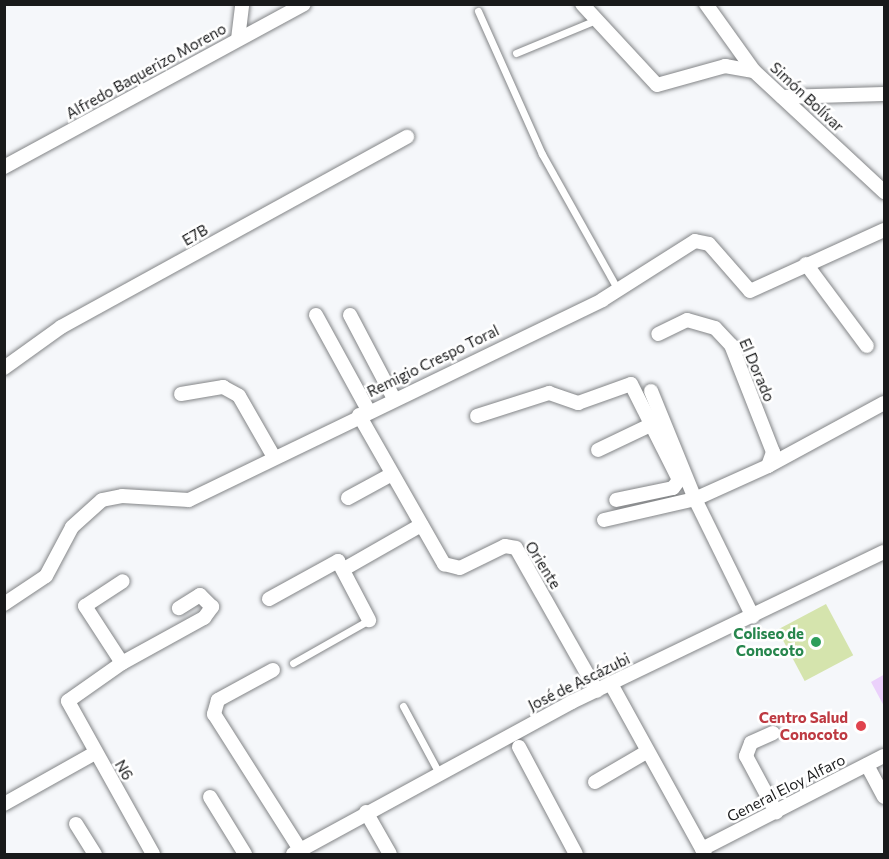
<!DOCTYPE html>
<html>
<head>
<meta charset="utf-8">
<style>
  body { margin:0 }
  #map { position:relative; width:889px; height:859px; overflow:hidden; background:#f5f7fa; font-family:Commissioner,sans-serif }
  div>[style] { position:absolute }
  .green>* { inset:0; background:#d5e4ad; transform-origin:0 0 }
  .building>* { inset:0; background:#ebd1fb }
  .roads { filter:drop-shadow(0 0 2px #838587) drop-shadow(0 0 2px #838587) }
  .lane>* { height:7px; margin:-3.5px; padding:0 3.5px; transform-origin:3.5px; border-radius:3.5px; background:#fff }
  .street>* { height:14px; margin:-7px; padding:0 7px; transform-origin:7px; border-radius:7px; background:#fff }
  .dots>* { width:16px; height:16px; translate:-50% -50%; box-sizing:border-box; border:3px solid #fff; border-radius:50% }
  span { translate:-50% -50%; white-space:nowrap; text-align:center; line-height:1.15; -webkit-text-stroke:5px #fff; paint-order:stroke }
  .street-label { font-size:15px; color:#191a1b }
  .leisure-label { font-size:15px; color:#27864d; font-weight:700 }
  .right { translate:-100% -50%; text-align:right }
  .health-label { font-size:15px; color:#be3a42; font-weight:700 }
  .frame { position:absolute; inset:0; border:6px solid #191a1b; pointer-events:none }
</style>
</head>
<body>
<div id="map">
  <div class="green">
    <i style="left:826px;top:604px;width:58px;height:55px;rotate:62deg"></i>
  </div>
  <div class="building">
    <i style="clip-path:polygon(885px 674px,885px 708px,871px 682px)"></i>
  </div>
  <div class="roads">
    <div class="lane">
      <i style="left:478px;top:11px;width:157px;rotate:65.9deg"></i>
      <i style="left:542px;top:154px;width:156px;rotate:60.8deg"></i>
      <i style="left:516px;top:53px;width:87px;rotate:-22.4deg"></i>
      <i style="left:293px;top:663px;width:87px;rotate:-29.5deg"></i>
      <i style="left:403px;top:706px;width:76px;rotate:61.8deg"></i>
    </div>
    <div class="street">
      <i style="left:582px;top:4px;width:110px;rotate:47.2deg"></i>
      <i style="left:657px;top:85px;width:71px;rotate:-15.6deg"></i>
      <i style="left:725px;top:66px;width:29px;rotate:10deg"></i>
      <i style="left:754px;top:71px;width:178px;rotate:42.9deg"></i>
      <i style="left:706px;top:4px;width:82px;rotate:54.4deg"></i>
      <i style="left:238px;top:39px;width:35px;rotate:-83deg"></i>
      <i style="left:782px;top:97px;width:102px;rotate:-1.7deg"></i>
      <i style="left:4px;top:167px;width:341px;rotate:-28.5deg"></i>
      <i style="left:806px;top:264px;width:102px;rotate:53.4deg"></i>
      <i style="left:316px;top:315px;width:108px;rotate:61.3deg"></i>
      <i style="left:350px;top:315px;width:93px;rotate:62.3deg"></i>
      <i style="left:4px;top:368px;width:70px;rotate:-35.7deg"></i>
      <i style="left:61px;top:327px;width:395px;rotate:-28.8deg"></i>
      <i style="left:651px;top:391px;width:117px;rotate:67.8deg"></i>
      <i style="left:695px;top:499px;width:131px;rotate:63.8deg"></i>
      <i style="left:181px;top:394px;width:43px;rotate:-9.5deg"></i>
      <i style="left:223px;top:387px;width:18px;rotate:29deg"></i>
      <i style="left:239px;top:396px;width:70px;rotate:60.2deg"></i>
      <i style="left:359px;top:415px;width:172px;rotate:60.3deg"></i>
      <i style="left:444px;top:564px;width:16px;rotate:14deg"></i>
      <i style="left:460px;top:568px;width:50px;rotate:-26.1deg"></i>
      <i style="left:505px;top:546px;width:11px;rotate:10deg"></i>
      <i style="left:516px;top:548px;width:164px;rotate:60.5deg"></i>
      <i style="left:477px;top:416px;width:76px;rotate:-17.7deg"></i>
      <i style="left:549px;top:393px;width:31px;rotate:19deg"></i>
      <i style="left:578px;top:403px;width:56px;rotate:-19.7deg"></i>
      <i style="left:631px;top:384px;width:107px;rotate:63.4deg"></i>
      <i style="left:679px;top:480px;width:10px;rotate:127deg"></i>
      <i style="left:673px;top:488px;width:58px;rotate:168.1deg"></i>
      <i style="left:598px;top:450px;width:70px;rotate:-25.5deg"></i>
      <i style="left:768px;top:466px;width:132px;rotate:-28.5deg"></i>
      <i style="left:348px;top:498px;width:50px;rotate:-28.6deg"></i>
      <i style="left:604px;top:520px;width:93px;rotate:-13deg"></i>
      <i style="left:695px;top:499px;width:80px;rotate:-24.3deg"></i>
      <i style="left:768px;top:466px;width:15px;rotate:-70deg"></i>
      <i style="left:773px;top:452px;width:115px;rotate:-111.4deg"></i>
      <i style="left:731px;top:345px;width:23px;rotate:-133deg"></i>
      <i style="left:715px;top:328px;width:29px;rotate:-164deg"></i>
      <i style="left:687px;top:320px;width:32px;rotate:154deg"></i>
      <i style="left:344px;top:569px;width:89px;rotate:-29.7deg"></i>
      <i style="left:269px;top:599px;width:79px;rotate:-28.8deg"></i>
      <i style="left:338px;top:561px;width:67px;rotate:62.3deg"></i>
      <i style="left:4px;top:604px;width:50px;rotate:-33.7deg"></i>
      <i style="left:46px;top:576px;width:55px;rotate:-62deg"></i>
      <i style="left:72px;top:527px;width:40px;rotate:-42deg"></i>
      <i style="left:102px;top:500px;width:20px;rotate:-11deg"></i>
      <i style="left:122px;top:496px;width:67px;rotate:3.4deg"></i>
      <i style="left:189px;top:500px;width:459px;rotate:-25.8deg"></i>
      <i style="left:602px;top:300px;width:110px;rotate:-32.4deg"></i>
      <i style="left:695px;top:241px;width:14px;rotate:12deg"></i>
      <i style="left:709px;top:244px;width:62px;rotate:48.9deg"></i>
      <i style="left:750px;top:291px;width:147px;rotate:-24.5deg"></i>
      <i style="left:122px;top:663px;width:68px;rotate:-123deg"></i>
      <i style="left:85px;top:606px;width:45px;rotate:-33.3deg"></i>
      <i style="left:273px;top:670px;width:63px;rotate:151.4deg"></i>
      <i style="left:218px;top:700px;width:15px;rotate:106deg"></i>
      <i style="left:214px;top:714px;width:162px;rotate:57.6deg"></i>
      <i style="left:611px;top:684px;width:194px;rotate:61.1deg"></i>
      <i style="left:773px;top:733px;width:24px;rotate:156deg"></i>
      <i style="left:751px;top:743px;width:14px;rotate:111deg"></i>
      <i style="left:746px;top:756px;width:64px;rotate:61.8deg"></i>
      <i style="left:519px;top:747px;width:121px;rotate:62deg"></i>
      <i style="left:867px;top:765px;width:36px;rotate:62deg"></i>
      <i style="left:595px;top:782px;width:61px;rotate:-30.3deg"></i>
      <i style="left:210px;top:797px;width:67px;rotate:58.4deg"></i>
      <i style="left:4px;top:804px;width:104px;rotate:-29.3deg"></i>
      <i style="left:366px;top:812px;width:48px;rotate:60.3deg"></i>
      <i style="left:76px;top:824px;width:36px;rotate:58deg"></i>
      <i style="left:702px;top:849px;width:204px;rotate:-27.1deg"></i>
      <i style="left:153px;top:854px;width:175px;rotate:-119.1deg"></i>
      <i style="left:68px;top:701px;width:66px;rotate:-35.1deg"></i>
      <i style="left:122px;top:663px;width:94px;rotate:-28.8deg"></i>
      <i style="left:204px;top:618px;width:14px;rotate:-54deg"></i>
      <i style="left:212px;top:607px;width:17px;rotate:-135deg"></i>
      <i style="left:200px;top:595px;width:25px;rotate:148deg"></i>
      <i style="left:293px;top:854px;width:318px;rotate:-28.6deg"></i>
      <i style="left:572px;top:702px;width:346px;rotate:-25.7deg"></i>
    </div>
  </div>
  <div class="dots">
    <i style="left:816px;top:642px;background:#2e9e5b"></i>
    <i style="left:861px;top:726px;background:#e0444e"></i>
  </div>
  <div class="street-label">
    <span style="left:146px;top:71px;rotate:-29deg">Alfredo Baquerizo Moreno</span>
    <span style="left:807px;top:97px;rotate:43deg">Simón Bolívar</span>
    <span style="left:195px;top:235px;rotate:-30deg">E7B</span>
    <span style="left:433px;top:361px;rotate:-26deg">Remigio Crespo Toral</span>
    <span style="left:757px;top:370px;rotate:67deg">El Dorado</span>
    <span style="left:543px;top:565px;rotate:58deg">Oriente</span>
    <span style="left:579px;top:682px;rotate:-26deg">José de Ascázubi</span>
    <span style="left:124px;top:770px;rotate:60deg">N6</span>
    <span style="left:786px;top:788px;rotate:-27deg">General Eloy Alfaro</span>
  </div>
  <div class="leisure-label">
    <span class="right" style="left:804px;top:642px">Coliseo de<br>Conocoto</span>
  </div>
  <div class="health-label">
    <span class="right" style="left:848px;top:726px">Centro Salud<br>Conocoto</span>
  </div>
  <div class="frame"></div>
</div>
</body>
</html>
